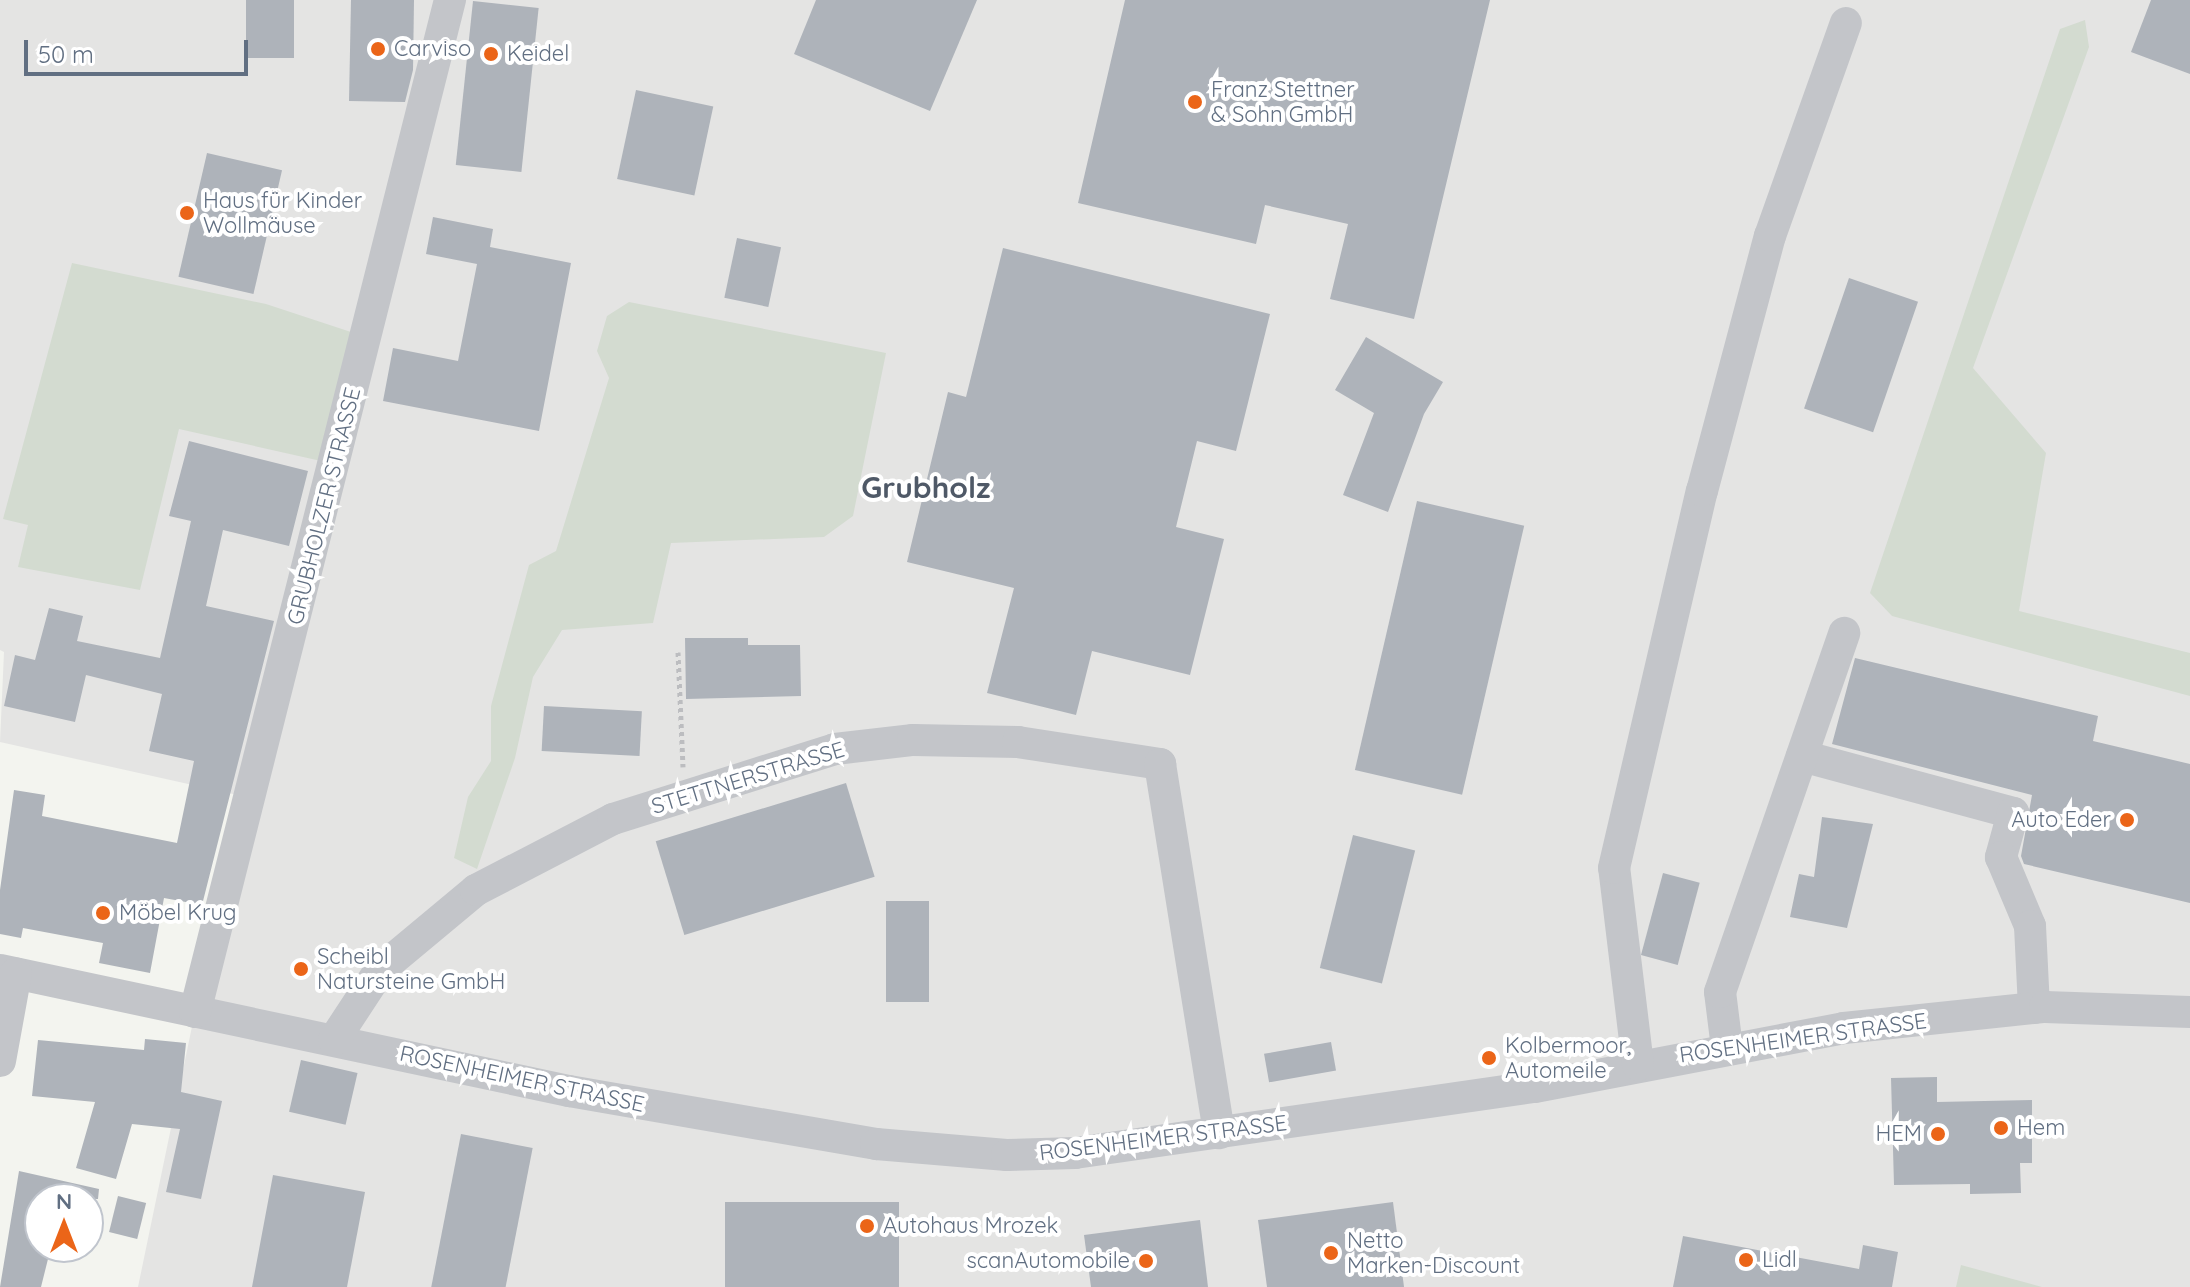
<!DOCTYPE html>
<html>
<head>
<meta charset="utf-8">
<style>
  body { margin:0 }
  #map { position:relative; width:2190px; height:1287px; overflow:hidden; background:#f3f4ef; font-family:Quicksand,sans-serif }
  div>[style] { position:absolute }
  .built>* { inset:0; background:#e4e4e3 }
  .green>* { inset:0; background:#d3dbd0 }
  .building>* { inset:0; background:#aeb3ba; transform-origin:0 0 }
  .path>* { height:5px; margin-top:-2.5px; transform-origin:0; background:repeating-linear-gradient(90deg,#bcbdc0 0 4px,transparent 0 8px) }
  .minor>* { height:32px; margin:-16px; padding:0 16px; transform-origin:16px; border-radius:16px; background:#c3c5c9 }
  .dots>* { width:22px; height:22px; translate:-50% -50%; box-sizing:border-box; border:4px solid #fff; border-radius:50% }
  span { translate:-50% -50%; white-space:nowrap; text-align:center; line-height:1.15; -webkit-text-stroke:8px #fff; paint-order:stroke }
  .poi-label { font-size:22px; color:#616f82 }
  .left { translate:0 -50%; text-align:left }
  .right { translate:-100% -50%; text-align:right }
  .street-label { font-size:22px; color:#616f82 }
  .district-label { font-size:30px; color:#4f5967; font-weight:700 }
  .north { position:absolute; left:24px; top:1183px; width:80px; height:80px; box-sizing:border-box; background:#fff; border:2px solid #c0c5cd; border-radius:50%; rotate:0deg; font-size:22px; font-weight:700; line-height:32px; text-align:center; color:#616f82 }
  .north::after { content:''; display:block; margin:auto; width:28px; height:36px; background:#eb6518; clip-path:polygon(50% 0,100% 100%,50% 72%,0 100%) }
  .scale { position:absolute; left:24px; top:40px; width:224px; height:36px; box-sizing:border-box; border:4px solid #616f82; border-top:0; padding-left:10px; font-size:24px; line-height:28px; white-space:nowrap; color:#616f82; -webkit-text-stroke:6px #fff; paint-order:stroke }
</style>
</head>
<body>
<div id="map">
  <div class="built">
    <i style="clip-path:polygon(0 0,2190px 0,2190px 1287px,138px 1287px,195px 1012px,251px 798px,0 742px,4px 652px,0 650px)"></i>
  </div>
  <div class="green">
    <i style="clip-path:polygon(2085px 20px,2089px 47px,1973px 368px,2046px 453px,2019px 611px,2190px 653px,2190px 696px,1892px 616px,1870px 593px,2060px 29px)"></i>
    <i style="clip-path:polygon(72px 263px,266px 304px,354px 333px,321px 461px,179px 429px,140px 590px,18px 567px,28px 525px,3px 519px)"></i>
    <i style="clip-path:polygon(629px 302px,886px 353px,853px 516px,824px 537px,671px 543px,653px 623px,562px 630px,533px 677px,515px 758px,477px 869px,454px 858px,468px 797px,491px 761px,491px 706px,529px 565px,556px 551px,609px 378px,597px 351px,607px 316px)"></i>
    <i style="clip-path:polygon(1961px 1265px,2042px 1287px,1956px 1287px)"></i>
  </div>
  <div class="building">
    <i style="left:246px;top:0;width:48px;height:58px"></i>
    <i style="clip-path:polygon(351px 0,414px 0,413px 70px,405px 102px,349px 101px)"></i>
    <i style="clip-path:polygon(816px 0,977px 0,930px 111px,794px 54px)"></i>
    <i style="clip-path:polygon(1125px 0,1490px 0,1414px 319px,1330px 299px,1348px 224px,1265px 205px,1256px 244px,1078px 203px)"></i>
    <i style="clip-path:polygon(2151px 0,2190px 0,2190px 74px,2131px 52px)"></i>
    <i style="left:473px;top:1px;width:66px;height:165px;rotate:6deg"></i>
    <i style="left:636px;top:90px;width:79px;height:91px;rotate:12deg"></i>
    <i style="left:207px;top:153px;width:77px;height:127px;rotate:13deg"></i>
    <i style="clip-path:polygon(433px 217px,493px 229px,490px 247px,571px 263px,539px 431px,383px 401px,393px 348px,458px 361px,477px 264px,426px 254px)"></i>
    <i style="left:737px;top:238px;width:45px;height:61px;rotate:12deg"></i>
    <i style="clip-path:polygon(1003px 248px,1270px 314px,1236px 451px,1197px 441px,1176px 527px,1224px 539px,1190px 675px,1092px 651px,1076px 715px,987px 693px,1014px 588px,907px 562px,948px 392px,966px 397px)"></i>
    <i style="left:1849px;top:278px;width:73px;height:138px;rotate:19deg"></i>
    <i style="clip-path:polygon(1366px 337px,1443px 382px,1424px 414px,1388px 512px,1343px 495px,1374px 413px,1335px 390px)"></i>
    <i style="clip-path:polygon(189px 441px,308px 471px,289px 546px,223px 530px,206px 606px,274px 621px,202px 905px,164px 898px,150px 973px,99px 963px,103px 943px,23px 928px,21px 938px,0 934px,0 890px,14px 790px,45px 795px,42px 816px,177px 843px,194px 761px,149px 751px,162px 694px,86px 675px,75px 722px,4px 706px,15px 655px,35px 660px,49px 608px,83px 616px,77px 641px,160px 658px,191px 521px,169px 516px)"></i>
    <i style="left:1417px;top:501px;width:110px;height:276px;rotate:13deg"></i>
    <i style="clip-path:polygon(685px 638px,748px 638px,748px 645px,800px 645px,801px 696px,686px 699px)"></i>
    <i style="clip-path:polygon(1855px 658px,2098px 716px,2093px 741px,2190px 764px,2190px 903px,2024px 864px,2021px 856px,2032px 795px,1832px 744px)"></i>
    <i style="left:544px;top:706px;width:98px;height:45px;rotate:3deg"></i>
    <i style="left:846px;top:783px;width:98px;height:199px;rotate:73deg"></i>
    <i style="clip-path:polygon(1822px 817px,1873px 824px,1847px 928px,1790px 917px,1799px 874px,1814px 877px)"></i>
    <i style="left:1353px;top:835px;width:64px;height:137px;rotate:14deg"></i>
    <i style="left:1663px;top:873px;width:38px;height:85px;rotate:15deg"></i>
    <i style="left:886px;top:901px;width:43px;height:101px"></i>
    <i style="clip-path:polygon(145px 1039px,186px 1043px,181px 1092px,222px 1101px,201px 1199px,166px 1192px,180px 1129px,132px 1124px,116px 1179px,76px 1168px,95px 1102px,32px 1096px,38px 1040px,144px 1050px)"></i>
    <i style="left:1331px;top:1042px;width:29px;height:68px;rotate:80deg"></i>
    <i style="left:301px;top:1060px;width:58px;height:53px;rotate:13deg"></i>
    <i style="clip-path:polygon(1937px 1077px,1937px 1102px,2032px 1100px,2032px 1163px,2020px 1163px,2021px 1193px,1970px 1194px,1970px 1184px,1894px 1185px,1891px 1078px)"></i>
    <i style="left:461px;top:1134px;width:73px;height:156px;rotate:11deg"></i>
    <i style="clip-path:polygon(19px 1171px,99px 1189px,98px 1199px,40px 1199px,40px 1247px,51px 1247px,41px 1287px,0 1287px)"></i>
    <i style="clip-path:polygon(273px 1175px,365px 1192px,347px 1287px,252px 1287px)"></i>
    <i style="left:118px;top:1196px;width:29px;height:37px;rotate:14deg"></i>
    <i style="left:725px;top:1202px;width:174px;height:85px"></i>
    <i style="clip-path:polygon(1393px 1202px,1404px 1287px,1267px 1287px,1258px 1220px)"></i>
    <i style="clip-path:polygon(1200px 1220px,1208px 1287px,1091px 1287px,1084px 1235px)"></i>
    <i style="clip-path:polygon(1683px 1236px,1859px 1269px,1863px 1245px,1898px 1252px,1892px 1287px,1673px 1287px)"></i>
  </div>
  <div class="path">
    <i style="left:678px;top:652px;width:115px;rotate:87.5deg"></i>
  </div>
  <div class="minor">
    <i style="left:1802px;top:756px;width:219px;rotate:15.1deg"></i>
    <i style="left:2013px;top:813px;width:46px;rotate:105.3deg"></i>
    <i style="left:2001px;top:857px;width:75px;rotate:67.2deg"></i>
    <i style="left:2030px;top:926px;width:82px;rotate:87.2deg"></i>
    <i style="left:0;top:970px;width:582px;rotate:12.01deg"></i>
    <i style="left:569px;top:1091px;width:312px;rotate:9.8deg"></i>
    <i style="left:876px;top:1144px;width:131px;rotate:4.8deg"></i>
    <i style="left:1007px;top:1155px;width:68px;rotate:-1.7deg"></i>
    <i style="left:1075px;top:1153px;width:465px;rotate:-8.2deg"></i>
    <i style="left:1535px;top:1087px;width:315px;rotate:-10.8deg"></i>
    <i style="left:1844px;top:1028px;width:202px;rotate:-6deg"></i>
    <i style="left:2045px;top:1007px;width:145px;rotate:2deg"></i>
    <i style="left:195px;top:1012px;width:1044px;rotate:-75.86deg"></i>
    <i style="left:334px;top:1040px;width:84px;rotate:-56.7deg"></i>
    <i style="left:380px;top:970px;width:125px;rotate:-39.8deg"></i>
    <i style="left:476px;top:890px;width:154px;rotate:-27.4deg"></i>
    <i style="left:613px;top:819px;width:233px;rotate:-17.5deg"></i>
    <i style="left:835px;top:749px;width:79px;rotate:-6.6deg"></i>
    <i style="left:913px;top:740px;width:105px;rotate:1.1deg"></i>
    <i style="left:1018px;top:742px;width:144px;rotate:8.8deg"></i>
    <i style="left:1160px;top:764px;width:374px;rotate:80.9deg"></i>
    <i style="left:1727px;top:1048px;width:56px;rotate:-97.1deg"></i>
    <i style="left:1720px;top:992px;width:380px;rotate:-70.9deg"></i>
    <i style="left:0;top:1061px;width:89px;rotate:-79.7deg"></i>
    <i style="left:1638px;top:1065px;width:198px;rotate:-96.9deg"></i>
    <i style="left:1614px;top:868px;width:387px;rotate:-76.9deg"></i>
    <i style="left:1702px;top:491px;width:264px;rotate:-75.1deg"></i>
    <i style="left:1770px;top:236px;width:226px;rotate:-70.4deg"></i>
  </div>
  <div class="dots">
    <i style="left:378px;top:49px;background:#eb6518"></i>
    <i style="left:491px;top:54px;background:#eb6518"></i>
    <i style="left:1195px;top:102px;background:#eb6518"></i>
    <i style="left:187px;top:213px;background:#eb6518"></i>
    <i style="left:2127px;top:820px;background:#eb6518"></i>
    <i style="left:103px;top:913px;background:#eb6518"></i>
    <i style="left:301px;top:969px;background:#eb6518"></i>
    <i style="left:1489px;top:1058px;background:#eb6518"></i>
    <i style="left:2001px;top:1128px;background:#eb6518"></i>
    <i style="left:1938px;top:1134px;background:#eb6518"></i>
    <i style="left:867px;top:1226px;background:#eb6518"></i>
    <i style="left:1331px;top:1253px;background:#eb6518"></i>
    <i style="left:1746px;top:1260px;background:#eb6518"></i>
    <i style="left:1146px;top:1261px;background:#eb6518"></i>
  </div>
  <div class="poi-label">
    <span class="left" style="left:394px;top:49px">Carviso</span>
    <span class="left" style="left:507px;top:54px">Keidel</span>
    <span class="left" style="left:1211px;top:102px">Franz Stettner<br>&amp; Sohn GmbH</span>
    <span class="left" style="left:203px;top:213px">Haus für Kinder<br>Wollmäuse</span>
    <span class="right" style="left:2111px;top:820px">Auto Eder</span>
    <span class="left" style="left:119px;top:913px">Möbel Krug</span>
    <span class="left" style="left:317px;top:969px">Scheibl<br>Natursteine GmbH</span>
    <span class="left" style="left:1505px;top:1058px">Kolbermoor,<br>Automeile</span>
    <span class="left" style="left:2017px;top:1128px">Hem</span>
    <span class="right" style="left:1922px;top:1134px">HEM</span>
    <span class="left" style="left:883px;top:1226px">Autohaus Mrozek</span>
    <span class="left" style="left:1347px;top:1253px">Netto<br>Marken-Discount</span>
    <span class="left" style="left:1762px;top:1260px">Lidl</span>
    <span class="right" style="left:1130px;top:1261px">scanAutomobile</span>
  </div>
  <div class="street-label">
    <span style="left:324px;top:506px;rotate:-76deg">GRUBHOLZER STRASSE</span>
    <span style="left:748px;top:778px;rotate:-17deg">STETTNERSTRASSE</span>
    <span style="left:1803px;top:1038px;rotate:-8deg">ROSENHEIMER STRASSE</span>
    <span style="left:522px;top:1079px;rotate:12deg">ROSENHEIMER STRASSE</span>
    <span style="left:1163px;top:1138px;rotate:-7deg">ROSENHEIMER STRASSE</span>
  </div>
  <div class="district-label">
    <span style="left:926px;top:487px">Grubholz</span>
  </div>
  <div class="north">N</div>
  <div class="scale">50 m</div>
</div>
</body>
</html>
